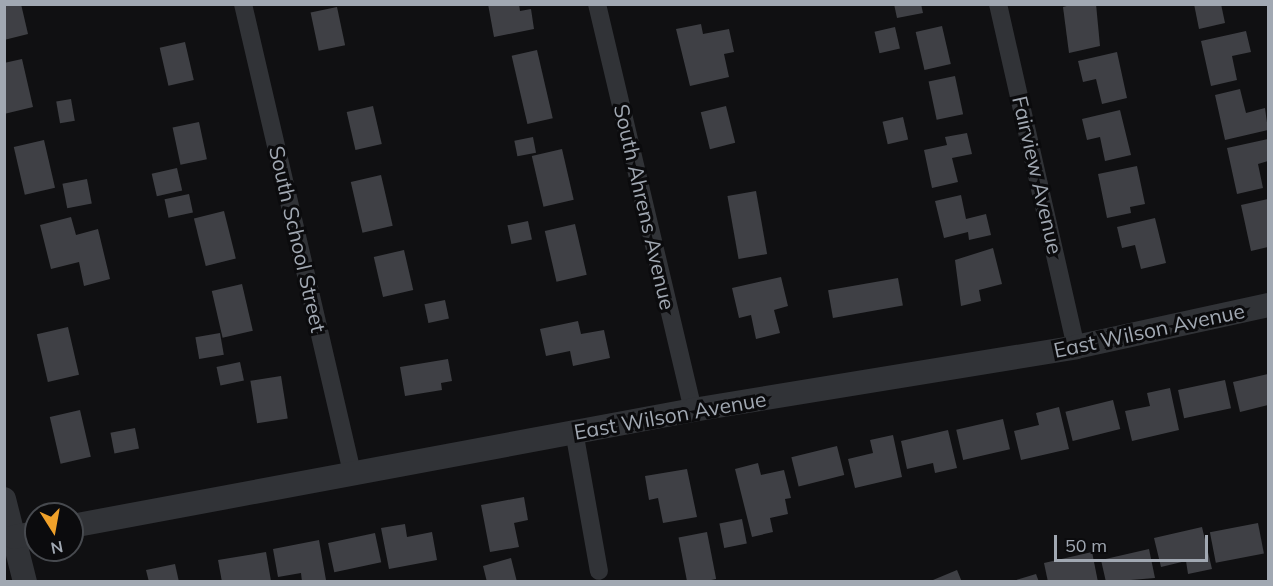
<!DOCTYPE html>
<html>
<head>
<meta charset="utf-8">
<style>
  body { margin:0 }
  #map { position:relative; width:1273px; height:586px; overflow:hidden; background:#101012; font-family:Mulish,sans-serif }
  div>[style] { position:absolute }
  .building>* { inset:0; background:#3f4045; transform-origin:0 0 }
  .minor>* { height:18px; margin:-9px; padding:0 9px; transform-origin:9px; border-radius:9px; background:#313337 }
  .tertiary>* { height:24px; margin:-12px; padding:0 12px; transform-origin:12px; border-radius:12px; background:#313337 }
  span { translate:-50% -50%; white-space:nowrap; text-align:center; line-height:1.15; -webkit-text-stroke:6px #0b0b0d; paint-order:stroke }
  .street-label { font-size:21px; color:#a1a8b2 }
  .frame { position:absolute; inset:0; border:6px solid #a1a8b2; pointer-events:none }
  .north { position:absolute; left:24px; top:502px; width:60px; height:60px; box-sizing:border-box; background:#0b0b0d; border:2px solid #474a4f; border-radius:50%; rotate:169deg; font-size:16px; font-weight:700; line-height:24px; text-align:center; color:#a1a8b2 }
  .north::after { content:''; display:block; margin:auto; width:21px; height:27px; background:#f0a12a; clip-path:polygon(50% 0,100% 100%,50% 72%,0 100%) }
  .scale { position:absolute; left:1054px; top:535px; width:154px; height:27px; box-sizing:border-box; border:3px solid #a1a8b2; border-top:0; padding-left:8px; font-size:18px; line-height:21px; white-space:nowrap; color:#a1a8b2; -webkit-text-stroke:4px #0b0b0d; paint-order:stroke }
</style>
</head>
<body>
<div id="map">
  <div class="building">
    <i style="clip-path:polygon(4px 4px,21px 4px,28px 34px,4px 40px)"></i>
    <i style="clip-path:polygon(488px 4px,519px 4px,520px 11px,531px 9px,534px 29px,494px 37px)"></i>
    <i style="clip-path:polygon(894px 4px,921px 4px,923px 13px,897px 18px)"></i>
    <i style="clip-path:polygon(1074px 4px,1096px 4px,1100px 46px,1069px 53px,1063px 7px)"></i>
    <i style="clip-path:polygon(1194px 4px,1221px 4px,1225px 23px,1199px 29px)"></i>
    <i style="left:337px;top:7px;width:39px;height:27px;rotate:78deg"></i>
    <i style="clip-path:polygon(701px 24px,703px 34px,729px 29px,734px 52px,724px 54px,729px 77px,690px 86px,676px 29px)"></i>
    <i style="left:942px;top:26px;width:39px;height:27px;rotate:77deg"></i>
    <i style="left:895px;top:27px;width:22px;height:21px;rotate:77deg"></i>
    <i style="clip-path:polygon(1246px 31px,1251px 52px,1232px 56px,1237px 80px,1211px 86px,1201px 41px)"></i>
    <i style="left:185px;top:42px;width:39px;height:26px;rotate:77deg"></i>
    <i style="left:537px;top:50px;width:70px;height:26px;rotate:77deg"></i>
    <i style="clip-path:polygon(1117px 52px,1127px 98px,1102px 104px,1096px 79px,1083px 82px,1078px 61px)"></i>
    <i style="clip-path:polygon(22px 59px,33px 107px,4px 114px,4px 63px)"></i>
    <i style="left:955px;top:76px;width:39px;height:27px;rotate:78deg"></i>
    <i style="clip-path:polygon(1240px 89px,1246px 113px,1265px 108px,1268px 130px,1225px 140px,1215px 95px)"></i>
    <i style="left:71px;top:99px;width:22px;height:15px;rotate:80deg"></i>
    <i style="left:373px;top:106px;width:39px;height:27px;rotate:77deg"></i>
    <i style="left:726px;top:106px;width:38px;height:26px;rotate:76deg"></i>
    <i style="clip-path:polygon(1120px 110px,1131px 155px,1105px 161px,1100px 137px,1087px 140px,1082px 119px)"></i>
    <i style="left:903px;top:117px;width:23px;height:21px;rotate:77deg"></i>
    <i style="left:199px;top:122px;width:38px;height:27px;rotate:78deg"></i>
    <i style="clip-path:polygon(967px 133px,972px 154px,952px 158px,958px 182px,932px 188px,924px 150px,947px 145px,945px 137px)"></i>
    <i style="left:533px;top:137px;width:16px;height:19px;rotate:79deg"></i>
    <i style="clip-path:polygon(1268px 139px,1268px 161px,1258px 164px,1263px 188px,1237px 194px,1227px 148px)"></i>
    <i style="left:44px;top:140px;width:49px;height:31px;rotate:77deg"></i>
    <i style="left:562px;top:149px;width:52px;height:31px;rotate:77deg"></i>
    <i style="clip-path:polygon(1137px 166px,1145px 204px,1130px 207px,1131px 213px,1107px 218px,1098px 174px)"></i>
    <i style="left:177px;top:168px;width:23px;height:26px;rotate:77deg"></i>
    <i style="left:381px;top:175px;width:52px;height:31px;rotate:77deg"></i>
    <i style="left:87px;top:179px;width:25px;height:25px;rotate:79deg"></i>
    <i style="left:756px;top:191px;width:64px;height:29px;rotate:80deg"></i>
    <i style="left:189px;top:194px;width:19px;height:25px;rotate:78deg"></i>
    <i style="clip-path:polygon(961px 195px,966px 219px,986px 214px,991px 235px,969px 240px,968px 232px,944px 238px,935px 201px)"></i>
    <i style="clip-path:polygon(1268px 199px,1268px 247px,1251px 251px,1241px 205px)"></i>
    <i style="left:224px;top:211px;width:49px;height:31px;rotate:76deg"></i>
    <i style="clip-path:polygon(71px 217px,76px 235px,98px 229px,110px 279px,84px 286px,79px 262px,51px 269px,40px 225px)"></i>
    <i style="clip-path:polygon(1155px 218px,1166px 263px,1141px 269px,1135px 245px,1122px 248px,1117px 227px)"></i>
    <i style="left:528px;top:221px;width:19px;height:21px;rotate:78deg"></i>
    <i style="left:575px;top:224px;width:52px;height:31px;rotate:77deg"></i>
    <i style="clip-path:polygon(993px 248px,1002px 284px,979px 290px,981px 301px,961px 306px,955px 260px)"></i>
    <i style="left:404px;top:250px;width:41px;height:31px;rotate:77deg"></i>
    <i style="clip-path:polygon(781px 277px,788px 306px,774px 310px,780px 333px,756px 339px,751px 315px,739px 318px,732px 288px)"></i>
    <i style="left:898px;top:278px;width:28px;height:71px;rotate:80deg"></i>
    <i style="left:242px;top:284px;width:48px;height:31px;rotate:77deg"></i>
    <i style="left:445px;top:300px;width:19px;height:21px;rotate:78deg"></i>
    <i style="clip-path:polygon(578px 321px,581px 334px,604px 330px,610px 358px,573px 366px,570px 351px,546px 356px,540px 329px)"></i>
    <i style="left:68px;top:327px;width:49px;height:32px;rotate:77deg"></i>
    <i style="left:220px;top:333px;width:22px;height:25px;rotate:80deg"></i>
    <i style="clip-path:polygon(448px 359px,452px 381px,441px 383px,442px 390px,405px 396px,400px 367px)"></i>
    <i style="left:240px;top:362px;width:19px;height:24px;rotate:78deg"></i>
    <i style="clip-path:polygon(1268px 374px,1268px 405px,1240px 412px,1233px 382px)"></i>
    <i style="left:281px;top:376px;width:43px;height:31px;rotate:81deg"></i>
    <i style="left:1225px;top:380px;width:29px;height:48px;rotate:78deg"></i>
    <i style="clip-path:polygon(1170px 388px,1179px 430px,1132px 441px,1125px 411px,1150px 406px,1147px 393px)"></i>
    <i style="left:1113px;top:400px;width:30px;height:49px;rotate:76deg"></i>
    <i style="clip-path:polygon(1059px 407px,1069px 449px,1021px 460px,1014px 431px,1039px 425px,1036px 413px)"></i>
    <i style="left:80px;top:410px;width:48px;height:31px;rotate:77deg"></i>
    <i style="left:1003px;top:419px;width:31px;height:48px;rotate:77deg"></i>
    <i style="left:135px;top:428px;width:21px;height:25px;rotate:79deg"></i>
    <i style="clip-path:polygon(948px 430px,957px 468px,935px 473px,933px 463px,907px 469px,901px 441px)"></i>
    <i style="clip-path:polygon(893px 435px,902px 477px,855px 488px,848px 459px,873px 453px,870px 440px)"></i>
    <i style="left:837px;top:446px;width:30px;height:47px;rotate:76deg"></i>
    <i style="clip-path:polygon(758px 463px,761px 475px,784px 470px,791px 498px,785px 499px,788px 514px,770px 518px,773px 532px,752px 537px,735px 469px)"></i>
    <i style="clip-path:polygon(687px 469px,697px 517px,663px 523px,658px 498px,649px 500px,645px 476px)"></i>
    <i style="clip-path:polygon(524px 497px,528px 520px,514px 523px,519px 547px,490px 552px,481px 505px)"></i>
    <i style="left:742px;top:519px;width:25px;height:23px;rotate:79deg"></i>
    <i style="left:1258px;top:523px;width:31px;height:49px;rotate:79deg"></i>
    <i style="clip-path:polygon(405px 524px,407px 537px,432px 532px,437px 560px,389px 569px,381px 528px)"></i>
    <i style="clip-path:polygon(1202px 527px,1212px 569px,1188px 574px,1186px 561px,1161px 567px,1154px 538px)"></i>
    <i style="left:707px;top:532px;width:48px;height:29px;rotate:79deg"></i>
    <i style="left:375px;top:533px;width:30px;height:48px;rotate:78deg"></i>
    <i style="clip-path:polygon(319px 540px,326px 580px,302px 582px,301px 573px,278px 577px,273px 549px)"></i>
    <i style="clip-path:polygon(1149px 549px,1155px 578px,1106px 582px,1101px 560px)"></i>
    <i style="clip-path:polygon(266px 552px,271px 581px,222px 582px,218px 560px)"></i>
    <i style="clip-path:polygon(1092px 552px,1098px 582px,1048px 582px,1044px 563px)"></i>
    <i style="clip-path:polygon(511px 558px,517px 582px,487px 582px,483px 566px)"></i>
    <i style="clip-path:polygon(175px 564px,179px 582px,149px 582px,146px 570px)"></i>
    <i style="clip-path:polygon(957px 570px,962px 582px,934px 582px,933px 580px)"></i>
    <i style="clip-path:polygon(1036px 574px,1039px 582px,1013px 582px,1013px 581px)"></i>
  </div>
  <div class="minor">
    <i style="left:243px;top:4px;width:481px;rotate:76.9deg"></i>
    <i style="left:597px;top:4px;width:417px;rotate:76.7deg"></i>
    <i style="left:998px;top:4px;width:352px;rotate:77.2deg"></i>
    <i style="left:574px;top:431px;width:142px;rotate:79.9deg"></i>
  </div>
  <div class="tertiary">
    <i style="left:4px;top:499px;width:86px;rotate:75.8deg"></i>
    <i style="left:72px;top:526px;width:632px;rotate:-10.58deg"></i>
    <i style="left:693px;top:410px;width:388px;rotate:-9.3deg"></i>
    <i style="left:1076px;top:347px;width:197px;rotate:-12.3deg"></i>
    <i style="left:14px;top:537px;width:22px;rotate:-10deg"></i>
  </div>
  <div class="street-label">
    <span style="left:1038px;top:175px;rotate:77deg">Fairview Avenue</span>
    <span style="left:645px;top:207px;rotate:77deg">South Ahrens Avenue</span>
    <span style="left:298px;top:239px;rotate:77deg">South School Street</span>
    <span style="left:1149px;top:330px;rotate:-12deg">East Wilson Avenue</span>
    <span style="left:670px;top:415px;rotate:-10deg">East Wilson Avenue</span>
  </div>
  <div class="frame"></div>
  <div class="north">N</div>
  <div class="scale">50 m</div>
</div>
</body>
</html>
